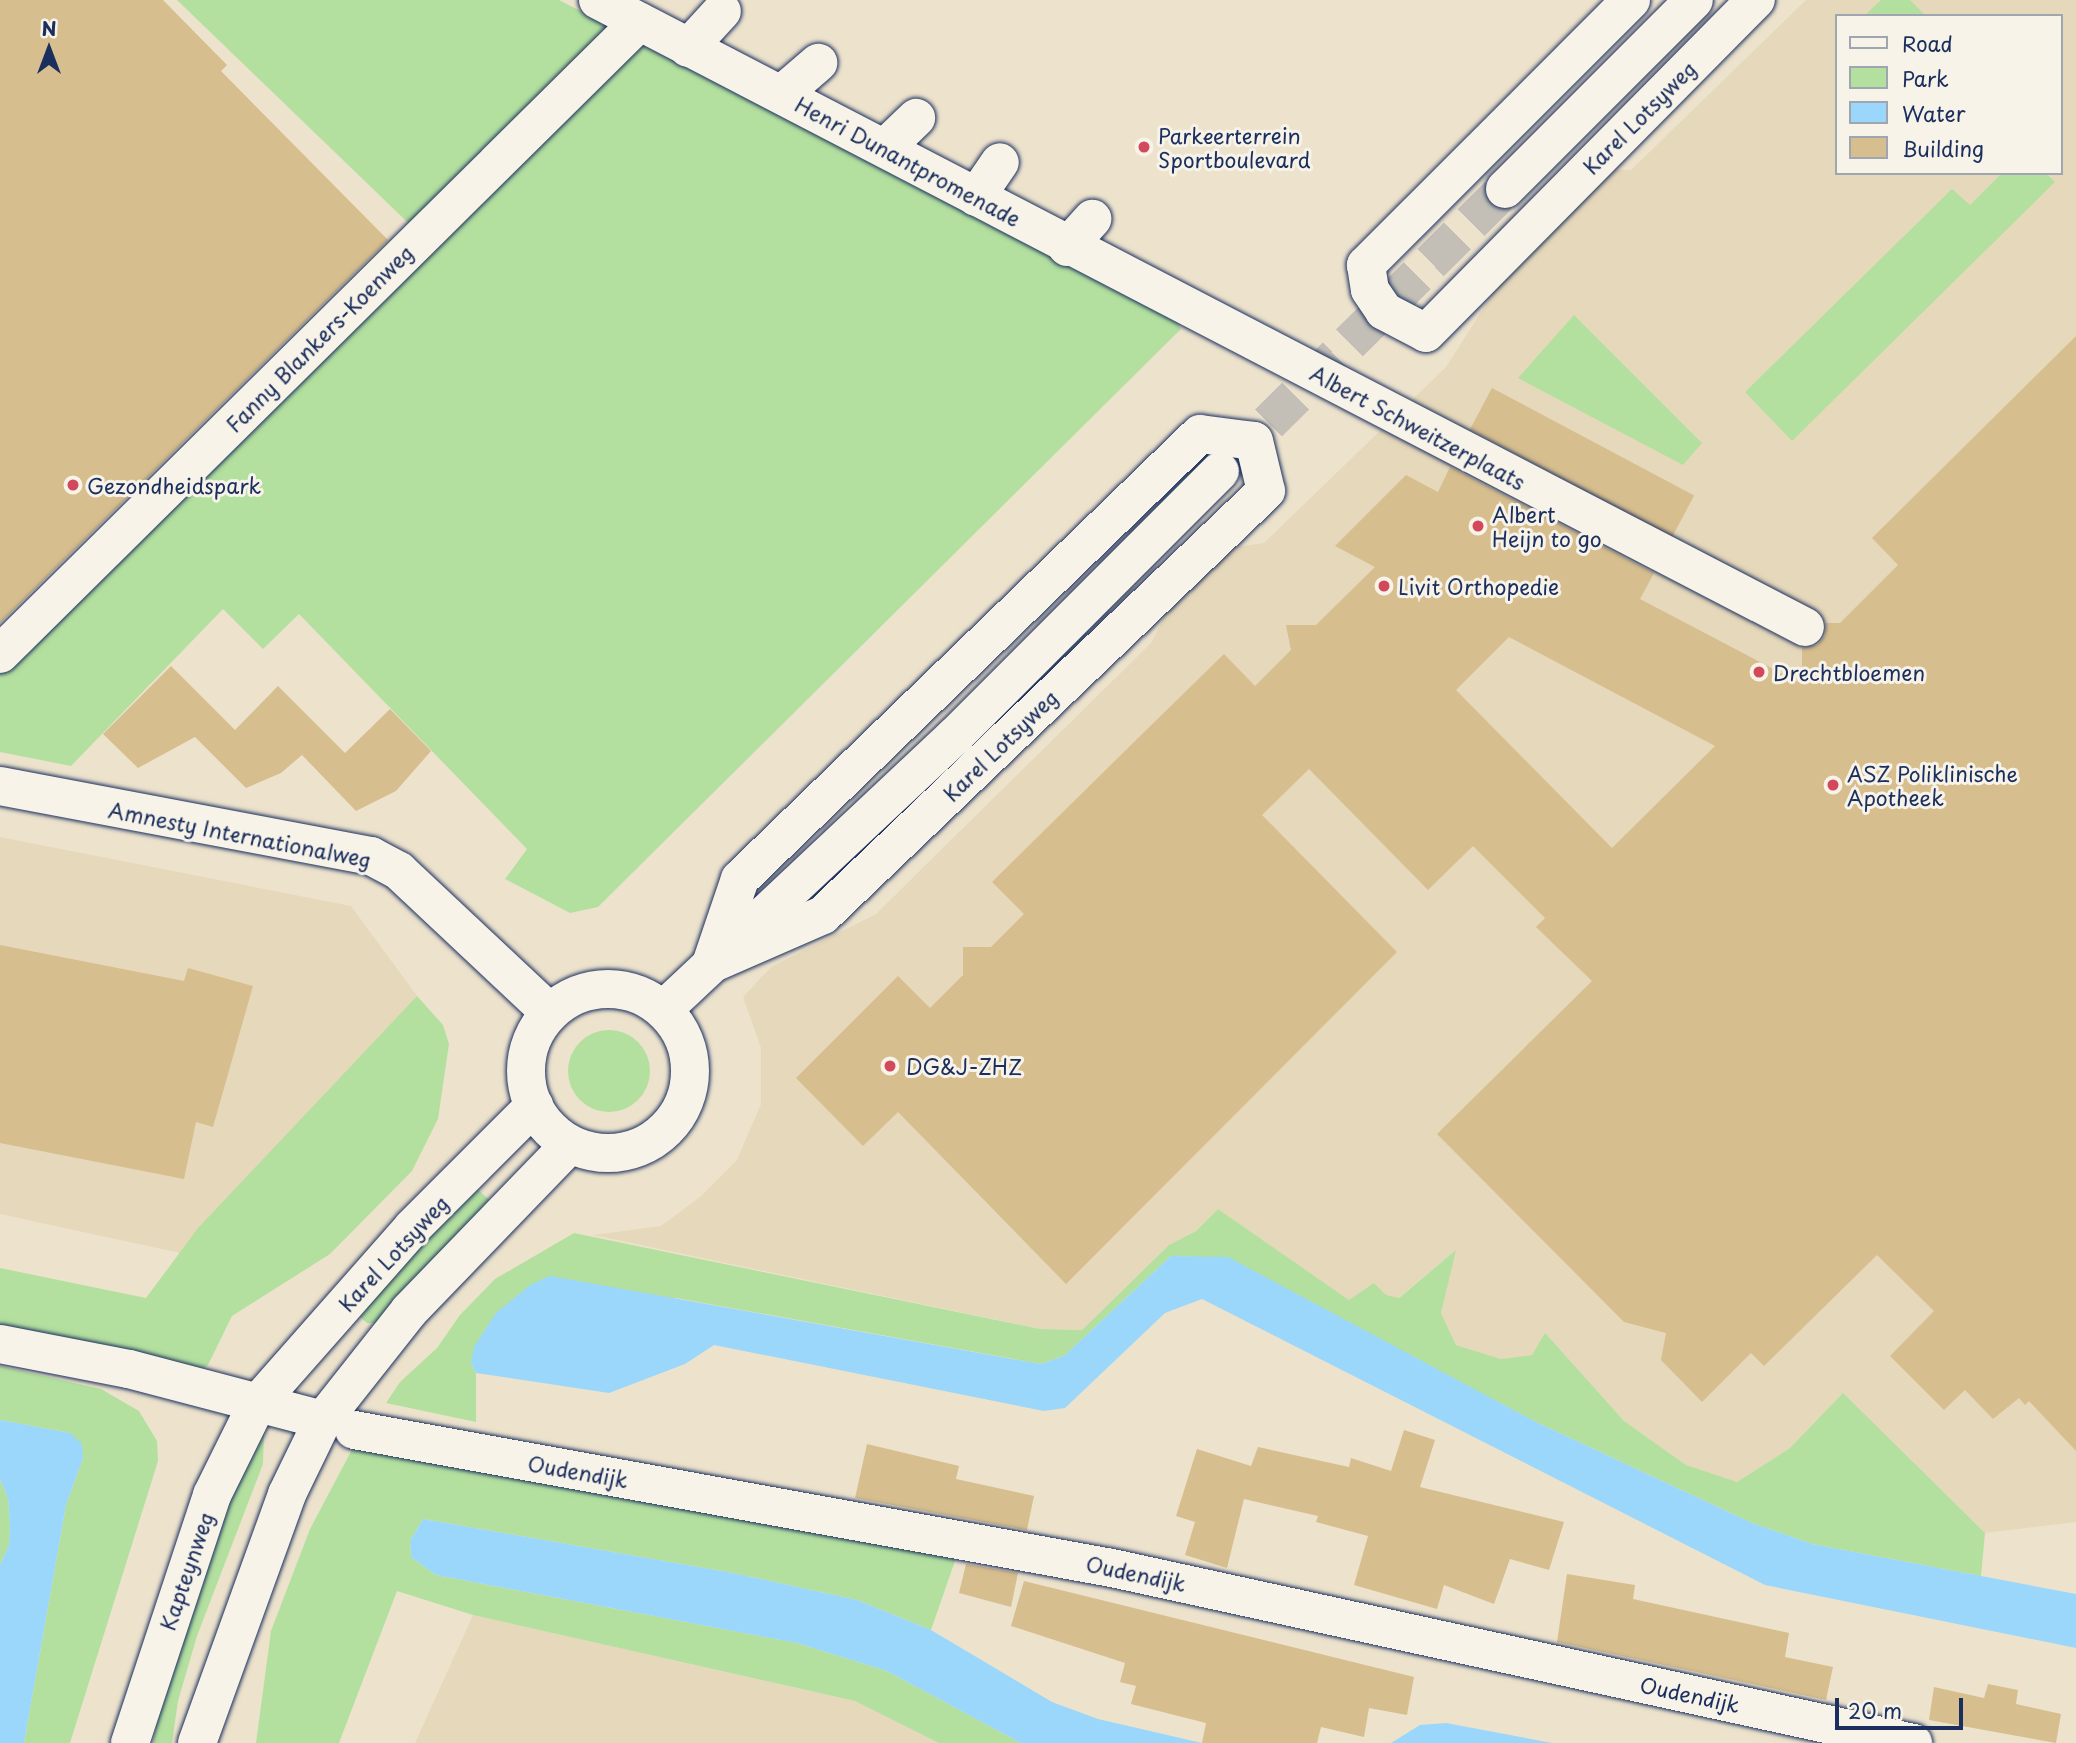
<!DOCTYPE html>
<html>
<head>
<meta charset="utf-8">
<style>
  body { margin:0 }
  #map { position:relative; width:2076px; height:1743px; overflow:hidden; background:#ede3cd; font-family:"Playpen Sans",sans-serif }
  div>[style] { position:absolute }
  .built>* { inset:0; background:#e6d8ba }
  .green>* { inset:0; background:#b3e09f }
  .round { border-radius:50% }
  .water>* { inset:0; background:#9ad7fb }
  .building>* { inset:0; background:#d7be8e; transform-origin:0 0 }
  .minor-tunnel>* { height:38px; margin-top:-19px; transform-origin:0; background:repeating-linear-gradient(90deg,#c3bfb7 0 38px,transparent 0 57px) }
  .roads { filter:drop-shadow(0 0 2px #1b2f5e) drop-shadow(0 0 2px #1b2f5e) }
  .minor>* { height:38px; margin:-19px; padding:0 19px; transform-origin:19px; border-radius:19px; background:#f7f3e8 }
  .minor>.ring { margin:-19px; padding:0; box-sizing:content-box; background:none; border:38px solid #f7f3e8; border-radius:50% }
  .dots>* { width:19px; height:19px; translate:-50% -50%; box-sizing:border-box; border:4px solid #f7f3e8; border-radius:50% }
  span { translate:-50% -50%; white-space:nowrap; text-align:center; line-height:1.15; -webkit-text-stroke:6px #f7f3e8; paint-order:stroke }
  .street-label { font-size:21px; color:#1b2f5e }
  .poi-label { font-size:21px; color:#1b2f5e }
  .left { translate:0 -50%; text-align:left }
  .legend { position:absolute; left:1835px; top:14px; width:228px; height:161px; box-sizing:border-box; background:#f7f3e8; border:2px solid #9fa5b1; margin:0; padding:9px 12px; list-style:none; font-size:21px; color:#1b2f5e }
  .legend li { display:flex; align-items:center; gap:14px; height:35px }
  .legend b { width:35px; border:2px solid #9fa5b1 }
  .north { position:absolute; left:14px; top:14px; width:70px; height:70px; -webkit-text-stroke:5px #f7f3e8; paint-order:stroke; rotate:0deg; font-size:19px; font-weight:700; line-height:28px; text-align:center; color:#1b2f5e }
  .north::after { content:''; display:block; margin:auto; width:24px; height:32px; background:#1b2f5e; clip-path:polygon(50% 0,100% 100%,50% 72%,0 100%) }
  .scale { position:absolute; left:1835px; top:1698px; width:128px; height:32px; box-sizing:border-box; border:4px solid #1b2f5e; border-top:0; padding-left:9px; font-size:21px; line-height:24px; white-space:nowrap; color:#1b2f5e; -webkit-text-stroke:5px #f7f3e8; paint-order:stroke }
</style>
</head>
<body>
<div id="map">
  <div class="built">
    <i style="clip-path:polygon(evenodd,1806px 0,2076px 0,2076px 1522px,1985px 1533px,1843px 1394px,1790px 1448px,1737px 1482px,1686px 1465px,1624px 1421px,1545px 1334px,1532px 1355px,1501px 1359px,1456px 1345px,1441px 1313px,1455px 1251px,1398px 1298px,1349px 1300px,1218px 1209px,1196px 1231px,1169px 1245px,1082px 1330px,1040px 1329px,593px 1235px,661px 1226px,700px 1197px,737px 1160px,761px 1104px,761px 1048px,743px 997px,771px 967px,876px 914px,1151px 643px,1176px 594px,1220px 549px,1264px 543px,1446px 367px,1513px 262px,1604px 169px,1631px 170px,1806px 0,1836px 16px,2060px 16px,2060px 173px,1836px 173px,1836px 16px)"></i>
    <i style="clip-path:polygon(0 837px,351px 906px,417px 996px,180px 1253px,0 1214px)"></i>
    <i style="clip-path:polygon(473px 1615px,855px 1701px,939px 1743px,415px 1743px)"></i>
  </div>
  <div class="green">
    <i style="clip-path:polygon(177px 0,559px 0,1170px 311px,1181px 329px,598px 907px,570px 913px,505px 879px,527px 849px,299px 614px,263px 649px,223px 609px,71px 766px,0 752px,0 662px,330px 355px,405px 280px,429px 243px)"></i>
    <i style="clip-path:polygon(1881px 0,1910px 0,1926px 16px,1864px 16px)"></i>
    <i style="clip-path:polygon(2002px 173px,2046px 173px,2055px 182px,1792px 441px,1745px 392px,1952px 189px,1970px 205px)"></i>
    <i style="clip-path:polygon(1574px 315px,1702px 443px,1683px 465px,1518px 378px)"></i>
    <i style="clip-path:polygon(417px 996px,443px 1025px,449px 1044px,438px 1119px,412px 1171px,330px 1254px,232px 1316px,208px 1365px,199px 1371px,0 1336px,0 1268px,146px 1298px,198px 1228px)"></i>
    <i class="round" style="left:568px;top:1030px;width:82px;height:82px"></i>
    <i style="clip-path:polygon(476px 1188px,494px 1204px,377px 1323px,367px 1323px,359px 1316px,359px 1303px)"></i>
    <i style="clip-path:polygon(1218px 1209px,1349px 1300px,1374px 1283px,1386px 1295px,1399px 1298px,1456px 1250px,1441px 1313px,1456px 1345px,1501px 1359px,1532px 1355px,1545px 1333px,1624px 1421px,1686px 1465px,1737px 1482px,1790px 1448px,1843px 1393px,1985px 1533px,1981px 1576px,1812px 1544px,1752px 1523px,1536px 1422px,1222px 1258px,1171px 1256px,1064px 1356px,1041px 1364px,676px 1298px,471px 1363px,476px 1373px,476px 1422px,386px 1403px,400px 1382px,437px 1348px,460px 1315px,495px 1279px,574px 1233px,1040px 1329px,1082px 1330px,1169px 1245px,1196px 1231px)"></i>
    <i style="clip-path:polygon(0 1366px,101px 1389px,139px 1411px,157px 1441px,158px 1461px,70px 1743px,24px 1743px,66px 1505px,83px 1458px,70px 1433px,0 1420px)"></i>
    <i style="clip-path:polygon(264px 1431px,263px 1464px,197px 1636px,178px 1701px,172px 1743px,153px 1743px,182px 1588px)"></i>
    <i style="clip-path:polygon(356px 1442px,956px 1558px,931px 1630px,857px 1600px,733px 1573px,423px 1519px,410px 1541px,411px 1557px,436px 1575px,797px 1643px,887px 1671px,1021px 1743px,939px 1743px,855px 1701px,473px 1615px,397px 1591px,339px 1743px,256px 1743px,271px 1631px,310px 1529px)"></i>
    <i style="clip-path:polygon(0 1479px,8px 1498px,10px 1525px,9px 1545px,0 1565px)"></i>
  </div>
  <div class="water">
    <i style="clip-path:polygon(1171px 1256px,1228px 1257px,1536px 1422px,1752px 1523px,1812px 1544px,2076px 1594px,2076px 1648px,1765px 1585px,1202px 1299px,1165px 1313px,1065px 1408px,1044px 1411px,714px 1345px,685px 1364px,609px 1393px,476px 1373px,471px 1363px,474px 1347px,496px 1313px,530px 1285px,550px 1276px,1041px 1364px,1064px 1356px)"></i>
    <i style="clip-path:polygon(0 1420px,70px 1433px,82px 1444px,83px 1458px,66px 1505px,24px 1743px,0 1743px,0 1565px,9px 1545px,10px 1525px,8px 1498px,0 1479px)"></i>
    <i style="clip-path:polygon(423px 1519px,733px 1573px,857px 1600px,931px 1630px,1052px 1702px,1098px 1719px,1202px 1743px,1021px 1743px,887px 1671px,797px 1643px,436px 1575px,411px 1557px,410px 1541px)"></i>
    <i style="clip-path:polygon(1446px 1723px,1552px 1743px,1391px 1743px,1420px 1725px)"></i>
  </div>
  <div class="building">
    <i style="clip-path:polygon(0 0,163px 0,227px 65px,221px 71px,388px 240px,0 623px)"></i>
    <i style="clip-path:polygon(evenodd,2076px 336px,2076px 1451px,2029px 1401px,2025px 1405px,2019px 1398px,1993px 1419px,1965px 1390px,1944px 1410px,1890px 1356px,1934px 1311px,1877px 1255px,1764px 1366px,1751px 1353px,1702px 1402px,1661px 1360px,1666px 1333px,1624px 1322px,1437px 1134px,1592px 981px,1536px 927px,1545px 918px,1473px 846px,1428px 890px,1309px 769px,1262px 815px,1397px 952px,1066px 1284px,898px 1112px,863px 1146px,796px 1078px,898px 976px,930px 1008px,963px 975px,963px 947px,991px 947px,1024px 914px,992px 882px,1132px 744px,1224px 654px,1255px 686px,1291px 650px,1286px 625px,1316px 625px,1375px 567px,1335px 546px,1406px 475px,1438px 492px,1450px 467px,1654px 573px,1640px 599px,1802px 684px,1802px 648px,1817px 645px,1825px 636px,1826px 623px,1840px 623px,1898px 565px,1872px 538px,2076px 336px,1509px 637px,1715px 746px,1612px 848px,1456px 690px,1509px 637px)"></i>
    <i style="left:1492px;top:388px;width:229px;height:47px;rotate:28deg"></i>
    <i style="clip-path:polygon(171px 666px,235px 730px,278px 686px,345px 753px,390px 709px,431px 751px,396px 791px,356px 811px,302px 755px,281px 773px,246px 788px,195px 737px,138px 768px,103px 734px)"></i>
    <i style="clip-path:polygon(0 945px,184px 981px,188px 968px,253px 986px,213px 1127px,196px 1122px,184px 1179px,0 1143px)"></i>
    <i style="clip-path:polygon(1404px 1430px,1435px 1440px,1420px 1487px,1564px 1522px,1549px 1570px,1510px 1559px,1494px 1604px,1444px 1585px,1437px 1609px,1354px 1585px,1368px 1536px,1316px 1522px,1318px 1516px,1244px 1499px,1227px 1568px,1185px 1555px,1195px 1522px,1176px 1516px,1197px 1449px,1251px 1466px,1258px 1447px,1349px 1467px,1351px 1458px,1391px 1471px)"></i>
    <i style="clip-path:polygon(867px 1444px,959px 1466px,956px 1479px,1034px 1496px,1027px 1530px,855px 1498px)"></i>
    <i style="clip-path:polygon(966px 1564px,1018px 1573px,1011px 1607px,959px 1593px)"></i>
    <i style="clip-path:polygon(1567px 1574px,1635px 1585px,1633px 1599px,1789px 1633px,1785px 1657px,1833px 1667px,1826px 1700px,1557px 1642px)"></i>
    <i style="clip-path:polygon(1024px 1581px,1414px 1677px,1407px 1715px,1369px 1708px,1364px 1737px,1321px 1727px,1317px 1743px,1202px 1743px,1206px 1723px,1131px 1704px,1136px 1686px,1120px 1682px,1125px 1663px,1011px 1626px)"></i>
    <i style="clip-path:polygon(1988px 1684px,2018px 1690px,2016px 1704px,2061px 1714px,2056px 1743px,1929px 1720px,1934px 1687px,1984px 1698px)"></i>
  </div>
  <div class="minor-tunnel">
    <i style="left:1228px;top:463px;width:390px;rotate:-44.7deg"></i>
  </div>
  <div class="roads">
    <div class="minor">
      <i style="left:598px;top:0;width:1360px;rotate:27.45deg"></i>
      <i style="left:1631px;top:0;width:375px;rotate:135deg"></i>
      <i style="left:1366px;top:265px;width:25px;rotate:81deg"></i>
      <i style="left:1370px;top:290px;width:25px;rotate:56deg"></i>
      <i style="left:1384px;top:311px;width:47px;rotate:27.6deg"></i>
      <i style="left:1426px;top:333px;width:469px;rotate:-45.3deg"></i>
      <i style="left:688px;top:48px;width:50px;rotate:-47.4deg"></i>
      <i style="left:782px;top:94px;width:48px;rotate:-40.7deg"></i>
      <i style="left:886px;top:147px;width:42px;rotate:-44deg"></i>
      <i style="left:1505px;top:189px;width:267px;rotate:-45deg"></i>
      <i style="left:976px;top:197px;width:42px;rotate:-55.6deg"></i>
      <i style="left:1067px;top:247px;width:38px;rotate:-48deg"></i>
      <i style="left:1200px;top:434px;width:54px;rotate:7.4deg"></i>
      <i style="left:1254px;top:441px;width:51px;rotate:76.5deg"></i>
      <i style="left:1266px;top:491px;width:613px;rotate:136.26deg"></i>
      <i style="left:823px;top:915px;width:122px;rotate:156.4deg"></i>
      <i style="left:711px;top:964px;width:90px;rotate:-71.2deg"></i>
      <i style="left:740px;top:879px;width:640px;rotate:-44.05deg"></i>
      <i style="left:0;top:654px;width:899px;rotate:-44.68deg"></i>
      <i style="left:0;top:786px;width:378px;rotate:10.7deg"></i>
      <i style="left:371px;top:856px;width:32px;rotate:28deg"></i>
      <i style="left:399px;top:871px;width:207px;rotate:43.2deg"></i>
      <i class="ring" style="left:526px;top:989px;width:126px;height:126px"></i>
      <i style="left:664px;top:1009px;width:398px;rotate:-43.2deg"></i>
      <i style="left:954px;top:737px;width:376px;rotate:-45deg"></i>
      <i style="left:0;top:1344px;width:131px;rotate:11deg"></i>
      <i style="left:129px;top:1369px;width:201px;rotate:14.7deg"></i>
      <i style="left:354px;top:1430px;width:770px;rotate:10.32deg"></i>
      <i style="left:1112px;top:1568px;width:820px;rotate:12.32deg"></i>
      <i style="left:130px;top:1743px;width:261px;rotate:-71.7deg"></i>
      <i style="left:212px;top:1495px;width:102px;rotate:-63.7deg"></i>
      <i style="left:257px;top:1404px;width:235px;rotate:-48.6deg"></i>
      <i style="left:412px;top:1228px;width:173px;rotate:-45deg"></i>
      <i style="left:197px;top:1743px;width:265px;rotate:-70.1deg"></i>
      <i style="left:287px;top:1494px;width:82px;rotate:-64.1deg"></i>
      <i style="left:323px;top:1420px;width:139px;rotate:-51.7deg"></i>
      <i style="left:409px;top:1311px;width:232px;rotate:-46deg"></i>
    </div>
  </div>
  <div class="dots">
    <i style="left:1144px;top:147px;background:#d1495b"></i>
    <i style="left:73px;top:485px;background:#d1495b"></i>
    <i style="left:1478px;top:526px;background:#d1495b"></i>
    <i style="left:1384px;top:586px;background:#d1495b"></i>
    <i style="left:1759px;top:672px;background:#d1495b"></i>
    <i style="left:1833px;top:785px;background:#d1495b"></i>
    <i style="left:890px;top:1066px;background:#d1495b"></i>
  </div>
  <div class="street-label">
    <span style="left:1639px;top:117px;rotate:-45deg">Karel Lotsyweg</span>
    <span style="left:908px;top:161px;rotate:28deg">Henri Dunantpromenade</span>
    <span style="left:319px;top:338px;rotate:-45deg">Fanny Blankers-Koenweg</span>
    <span style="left:1418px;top:427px;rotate:28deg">Albert Schweitzerplaats</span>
    <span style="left:1000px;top:745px;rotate:-44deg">Karel Lotsyweg</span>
    <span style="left:240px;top:834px;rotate:11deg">Amnesty Internationalweg</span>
    <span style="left:393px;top:1253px;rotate:-47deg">Karel Lotsyweg</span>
    <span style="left:578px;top:1471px;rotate:10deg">Oudendijk</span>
    <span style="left:186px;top:1571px;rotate:-71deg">Kapteynweg</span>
    <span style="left:1136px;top:1573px;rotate:12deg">Oudendijk</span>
    <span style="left:1690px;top:1694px;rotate:12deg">Oudendijk</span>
  </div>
  <div class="poi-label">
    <span class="left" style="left:1158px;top:147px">Parkeerterrein<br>Sportboulevard</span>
    <span class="left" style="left:87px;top:485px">Gezondheidspark</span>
    <span class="left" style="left:1492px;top:526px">Albert<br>Heijn to go</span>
    <span class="left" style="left:1398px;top:586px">Livit Orthopedie</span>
    <span class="left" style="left:1773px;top:672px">Drechtbloemen</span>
    <span class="left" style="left:1847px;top:785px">ASZ Poliklinische<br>Apotheek</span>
    <span class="left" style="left:906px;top:1066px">DG&amp;J-ZHZ</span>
  </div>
  <ul class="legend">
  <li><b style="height:9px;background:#f7f3e8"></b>Road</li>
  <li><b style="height:19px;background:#b3e09f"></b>Park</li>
  <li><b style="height:19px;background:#9ad7fb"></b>Water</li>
  <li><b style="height:19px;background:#d7be8e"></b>Building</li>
  </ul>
  <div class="north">N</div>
  <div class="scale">20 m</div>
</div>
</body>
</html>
